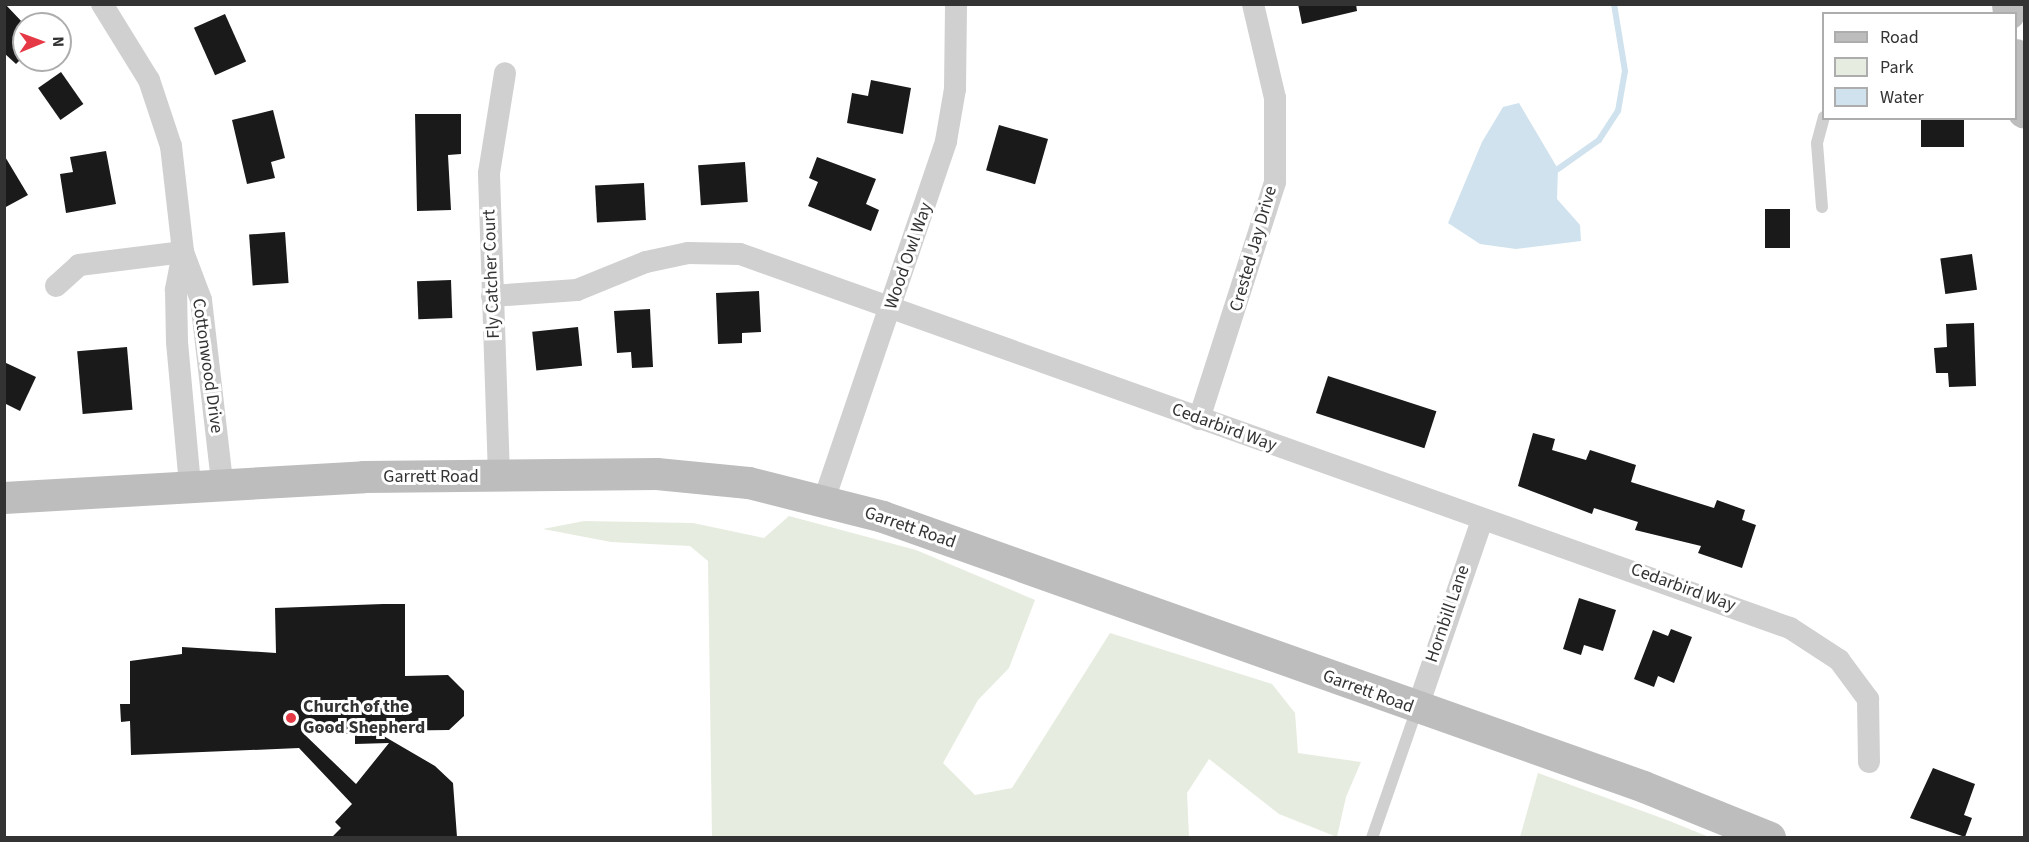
<!DOCTYPE html>
<html>
<head>
<meta charset="utf-8">
<style>
  body { margin:0 }
  #map { position:relative; width:2029px; height:842px; overflow:hidden; background:#fff; font-family:"Source Sans 3",sans-serif }
  div>[style] { position:absolute }
  .green>* { inset:0; background:#e6ecdf }
  .water>* { inset:0; background:#cfe2ee }
  .stream>* { height:6px; margin:-3px; padding:0 3px; transform-origin:3px; border-radius:3px; background:#cfe2ee }
  .building>* { inset:0; background:#1a1a1a; transform-origin:0 0 }
  .lane>* { height:12px; margin:-6px; padding:0 6px; transform-origin:6px; border-radius:6px; background:#d0d0d0 }
  .street>* { height:22px; margin:-11px; padding:0 11px; transform-origin:11px; border-radius:11px; background:#d0d0d0 }
  .secondary>* { height:32px; margin:-16px; padding:0 16px; transform-origin:16px; border-radius:16px; background:#bdbdbd }
  .dots>* { width:16px; height:16px; translate:-50% -50%; box-sizing:border-box; border:3px solid #fff; border-radius:50% }
  span { translate:-50% -50%; white-space:nowrap; text-align:center; line-height:1.15; -webkit-text-stroke:6px #fff; paint-order:stroke }
  .street-label { font-size:18px; color:#333 }
  .poi-label { font-size:18px; color:#333; font-weight:700 }
  .left { translate:0 -50%; text-align:left }
  .frame { position:absolute; inset:0; border:6px solid #333; pointer-events:none }
  .legend { position:absolute; left:1822px; top:12px; width:195px; height:108px; box-sizing:border-box; background:#fff; border:2px solid #adadad; margin:0; padding:8px 10px; list-style:none; font-size:18px; color:#333 }
  .legend li { display:flex; align-items:center; gap:12px; height:30px }
  .legend b { width:30px; border:2px solid #adadad }
  .north { position:absolute; left:12px; top:12px; width:60px; height:60px; box-sizing:border-box; background:#fff; border:2px solid #adadad; border-radius:50%; rotate:89deg; font-size:16px; font-weight:700; line-height:24px; text-align:center; color:#333 }
  .north::after { content:''; display:block; margin:auto; width:21px; height:27px; background:#e63946; clip-path:polygon(50% 0,100% 100%,50% 72%,0 100%) }
</style>
</head>
<body>
<div id="map">
  <div class="green">
    <i style="clip-path:polygon(789px 516px,916px 550px,1035px 600px,1009px 668px,978px 700px,943px 763px,975px 795px,1012px 788px,1110px 633px,1272px 684px,1295px 713px,1298px 753px,1361px 762px,1346px 797px,1337px 837px,1279px 814px,1209px 759px,1187px 793px,1189px 837px,712px 837px,708px 561px,690px 546px,611px 542px,543px 529px,584px 521px,693px 523px,764px 538px)"></i>
    <i style="clip-path:polygon(1538px 773px,1667px 820px,1709px 837px,1520px 837px)"></i>
  </div>
  <div class="water">
    <i style="clip-path:polygon(1519px 103px,1558px 169px,1557px 199px,1580px 225px,1581px 241px,1516px 249px,1480px 244px,1448px 223px,1482px 142px,1503px 107px)"></i>
  </div>
  <div class="stream">
    <i style="left:1558px;top:169px;width:50px;rotate:-35.3deg"></i>
    <i style="left:1599px;top:140px;width:35px;rotate:-57deg"></i>
    <i style="left:1618px;top:111px;width:41px;rotate:-80.1deg"></i>
    <i style="left:1625px;top:71px;width:68px;rotate:-99.3deg"></i>
  </div>
  <div class="building">
    <i style="clip-path:polygon(5px 4px,24px 24px,24px 56px,16px 64px,4px 53px)"></i>
    <i style="clip-path:polygon(1298px 4px,1356px 4px,1357px 11px,1302px 24px)"></i>
    <i style="left:225px;top:14px;width:52px;height:34px;rotate:66deg"></i>
    <i style="left:61px;top:72px;width:39px;height:28px;rotate:55deg"></i>
    <i style="clip-path:polygon(871px 80px,911px 88px,903px 134px,847px 123px,852px 93px,868px 96px)"></i>
    <i style="clip-path:polygon(273px 110px,285px 158px,271px 162px,275px 178px,247px 184px,232px 120px)"></i>
    <i style="clip-path:polygon(415px 114px,461px 114px,461px 154px,448px 155px,451px 210px,417px 211px)"></i>
    <i style="left:1964px;top:119px;width:28px;height:43px;rotate:90deg"></i>
    <i style="left:999px;top:125px;width:51px;height:47px;rotate:16deg"></i>
    <i style="clip-path:polygon(106px 151px,116px 204px,66px 213px,60px 174px,73px 172px,70px 157px)"></i>
    <i style="clip-path:polygon(4px 155px,28px 195px,4px 208px)"></i>
    <i style="clip-path:polygon(817px 157px,876px 179px,866px 204px,879px 210px,871px 231px,808px 206px,818px 182px,809px 178px)"></i>
    <i style="left:745px;top:162px;width:40px;height:47px;rotate:86deg"></i>
    <i style="left:644px;top:183px;width:37px;height:49px;rotate:87deg"></i>
    <i style="left:1765px;top:209px;width:25px;height:39px"></i>
    <i style="left:285px;top:232px;width:51px;height:36px;rotate:86deg"></i>
    <i style="left:1972px;top:254px;width:36px;height:32px;rotate:82deg"></i>
    <i style="left:451px;top:280px;width:38px;height:34px;rotate:88deg"></i>
    <i style="clip-path:polygon(759px 291px,761px 332px,742px 333px,742px 343px,718px 344px,716px 293px)"></i>
    <i style="clip-path:polygon(650px 309px,653px 367px,632px 368px,631px 352px,617px 353px,614px 311px)"></i>
    <i style="clip-path:polygon(1974px 323px,1976px 386px,1949px 387px,1948px 373px,1936px 373px,1934px 348px,1947px 347px,1946px 324px)"></i>
    <i style="left:578px;top:327px;width:39px;height:46px;rotate:84deg"></i>
    <i style="left:127px;top:347px;width:63px;height:50px;rotate:85deg"></i>
    <i style="clip-path:polygon(4px 362px,36px 377px,20px 411px,4px 403px)"></i>
    <i style="left:1328px;top:376px;width:114px;height:39px;rotate:18deg"></i>
    <i style="clip-path:polygon(1533px 433px,1555px 439px,1552px 450px,1586px 460px,1590px 450px,1636px 465px,1631px 482px,1714px 508px,1717px 500px,1745px 510px,1742px 520px,1756px 525px,1742px 568px,1698px 553px,1701px 546px,1635px 530px,1638px 522px,1594px 508px,1592px 514px,1518px 486px)"></i>
    <i style="clip-path:polygon(1579px 598px,1616px 610px,1603px 651px,1584px 645px,1581px 655px,1563px 649px)"></i>
    <i style="clip-path:polygon(evenodd,383px 604px,405px 604px,405px 676px,448px 675px,464px 691px,464px 716px,449px 730px,375px 731px,435px 766px,453px 783px,457px 837px,332px 837px,341px 828px,335px 822px,352px 804px,299px 748px,131px 755px,130px 721px,121px 722px,120px 704px,130px 704px,130px 661px,182px 654px,182px 647px,276px 653px,275px 608px,383px 604px,304px 734px,355px 734px,355px 744px,389px 743px,356px 784px,304px 734px)"></i>
    <i style="clip-path:polygon(1671px 629px,1692px 637px,1674px 683px,1658px 676px,1654px 687px,1634px 679px,1653px 630px,1668px 636px)"></i>
    <i style="clip-path:polygon(1933px 768px,1975px 784px,1964px 815px,1972px 818px,1965px 837px,1910px 818px)"></i>
  </div>
  <div class="lane">
    <i style="left:1822px;top:207px;width:64px;rotate:-94.5deg"></i>
    <i style="left:1817px;top:143px;width:27px;rotate:-75deg"></i>
    <i style="left:1372px;top:838px;width:137px;rotate:-70.8deg"></i>
  </div>
  <div class="street">
    <i style="left:102px;top:4px;width:89px;rotate:58.3deg"></i>
    <i style="left:149px;top:80px;width:70px;rotate:71.6deg"></i>
    <i style="left:171px;top:146px;width:107px;rotate:83.5deg"></i>
    <i style="left:183px;top:252px;width:51px;rotate:69.4deg"></i>
    <i style="left:201px;top:300px;width:183px;rotate:83.4deg"></i>
    <i style="left:183px;top:253px;width:38px;rotate:101deg"></i>
    <i style="left:176px;top:290px;width:52px;rotate:88.9deg"></i>
    <i style="left:177px;top:342px;width:143px;rotate:84.8deg"></i>
    <i style="left:56px;top:286px;width:31px;rotate:-42deg"></i>
    <i style="left:79px;top:265px;width:105px;rotate:-7.1deg"></i>
    <i style="left:492px;top:296px;width:85px;rotate:-4deg"></i>
    <i style="left:577px;top:290px;width:74px;rotate:-22.1deg"></i>
    <i style="left:646px;top:262px;width:43px;rotate:-12.1deg"></i>
    <i style="left:688px;top:253px;width:52px;rotate:1.1deg"></i>
    <i style="left:740px;top:254px;width:1115px;rotate:19.61deg"></i>
    <i style="left:1790px;top:628px;width:59px;rotate:33.1deg"></i>
    <i style="left:1839px;top:660px;width:49px;rotate:53.4deg"></i>
    <i style="left:1868px;top:699px;width:63px;rotate:89.1deg"></i>
    <i style="left:1199px;top:419px;width:249px;rotate:-72.2deg"></i>
    <i style="left:1275px;top:182px;width:84px;rotate:-90deg"></i>
    <i style="left:1275px;top:98px;width:97px;rotate:-103.2deg"></i>
    <i style="left:499px;top:476px;width:303px;rotate:-91.9deg"></i>
    <i style="left:489px;top:173px;width:101px;rotate:-80.9deg"></i>
    <i style="left:824px;top:500px;width:379px;rotate:-71.2deg"></i>
    <i style="left:946px;top:141px;width:53px;rotate:-80.2deg"></i>
    <i style="left:955px;top:89px;width:85px;rotate:-89.3deg"></i>
    <i style="left:1417px;top:709px;width:200px;rotate:-71deg"></i>
  </div>
  <div class="secondary">
    <i style="left:2008px;top:4px;width:10px;rotate:84deg"></i>
    <i style="left:2016px;top:55px;width:58px;rotate:82deg"></i>
    <i style="left:4px;top:498px;width:361px;rotate:-3.3deg"></i>
    <i style="left:364px;top:477px;width:293px;rotate:-0.6deg"></i>
    <i style="left:657px;top:474px;width:92px;rotate:5.6deg"></i>
    <i style="left:749px;top:483px;width:138px;rotate:14.2deg"></i>
    <i style="left:883px;top:517px;width:807px;rotate:19.53deg"></i>
    <i style="left:1644px;top:787px;width:136px;rotate:22deg"></i>
  </div>
  <div class="dots">
    <i style="left:291px;top:718px;background:#e63946"></i>
  </div>
  <div class="street-label">
    <span style="left:1254px;top:249px;rotate:-74deg">Crested Jay Drive</span>
    <span style="left:909px;top:256px;rotate:-71deg">Wood Owl Way</span>
    <span style="left:492px;top:274px;rotate:-92deg">Fly Catcher Court</span>
    <span style="left:207px;top:366px;rotate:82deg">Cottonwood Drive</span>
    <span style="left:1224px;top:428px;rotate:20deg">Cedarbird Way</span>
    <span style="left:431px;top:477px">Garrett Road</span>
    <span style="left:910px;top:528px;rotate:19deg">Garrett Road</span>
    <span style="left:1683px;top:588px;rotate:20deg">Cedarbird Way</span>
    <span style="left:1448px;top:614px;rotate:-71deg">Hornbill Lane</span>
    <span style="left:1368px;top:692px;rotate:20deg">Garrett Road</span>
  </div>
  <div class="poi-label">
    <span class="left" style="left:303px;top:718px">Church of the<br>Good Shepherd</span>
  </div>
  <div class="frame"></div>
  <ul class="legend">
  <li><b style="height:8px;background:#bdbdbd"></b>Road</li>
  <li><b style="height:16px;background:#e6ecdf"></b>Park</li>
  <li><b style="height:16px;background:#cfe2ee"></b>Water</li>
  </ul>
  <div class="north">N</div>
</div>
</body>
</html>
